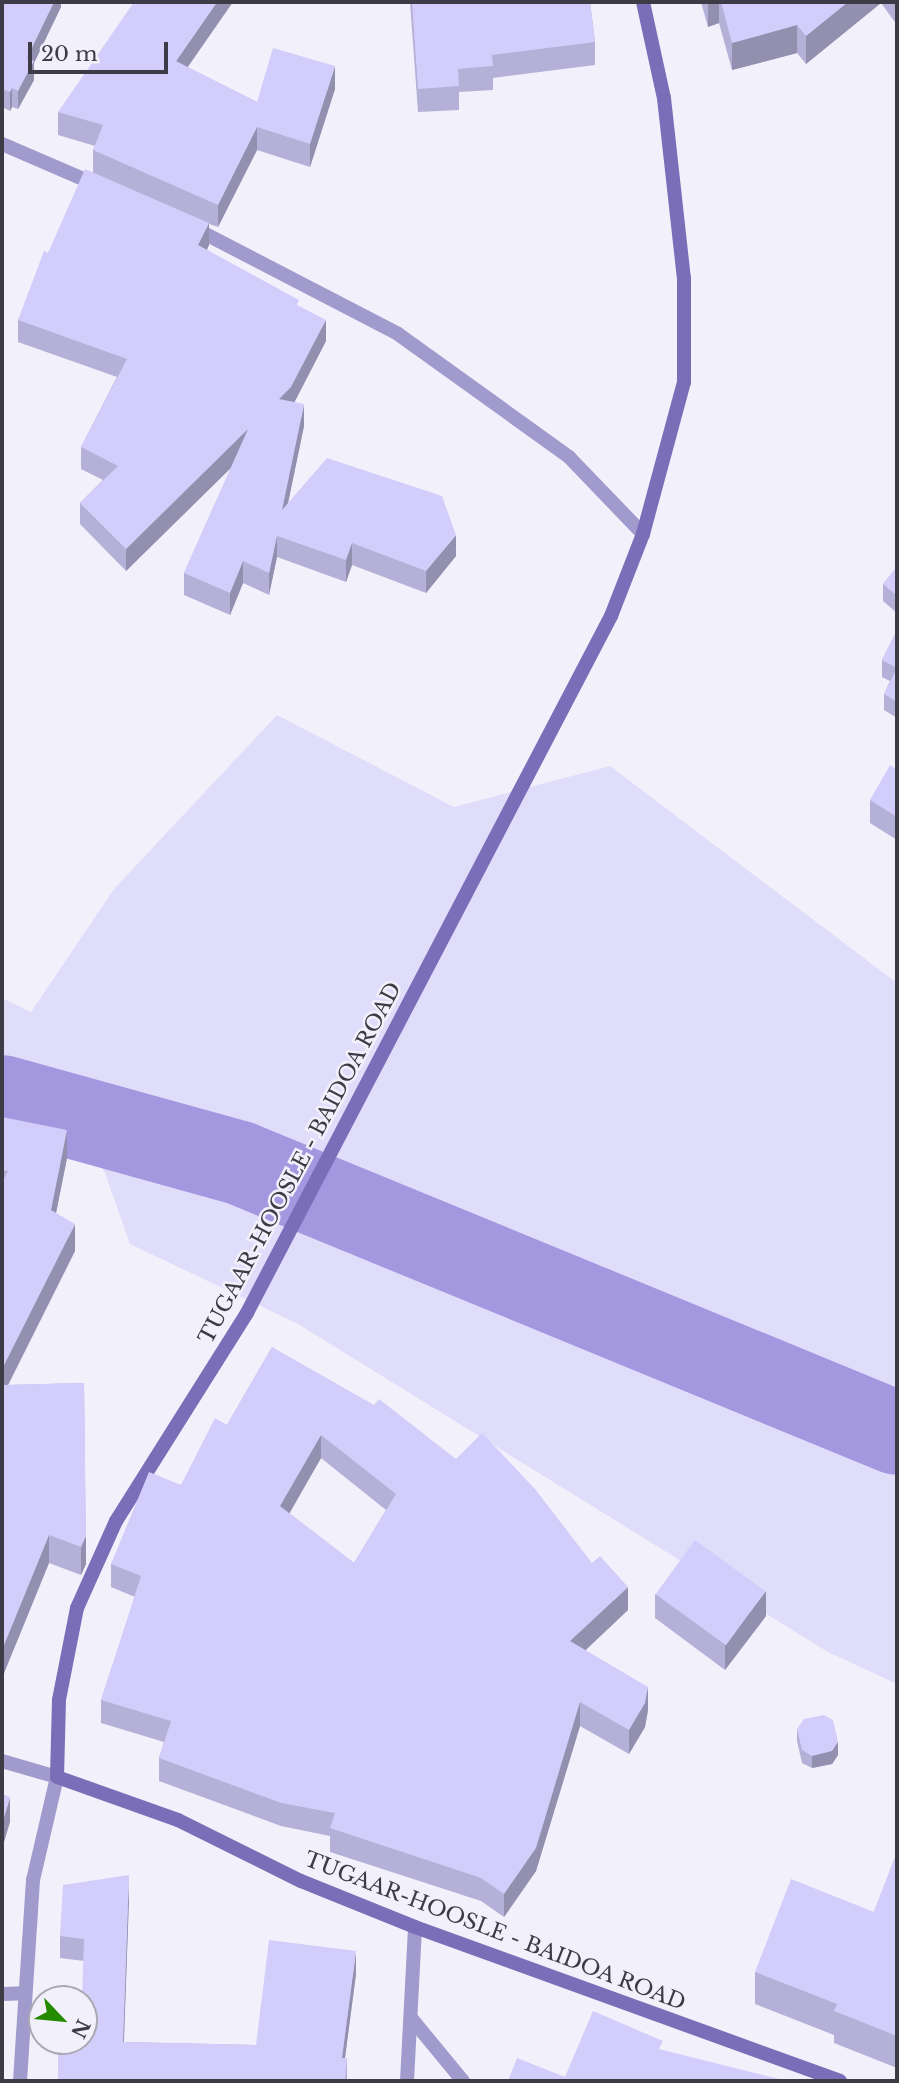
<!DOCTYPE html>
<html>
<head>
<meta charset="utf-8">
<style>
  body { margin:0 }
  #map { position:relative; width:899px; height:2083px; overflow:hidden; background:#f2f1fb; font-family:"Libre Baskerville",serif }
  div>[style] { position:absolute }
  .green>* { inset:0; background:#e0ddfb }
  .river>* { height:84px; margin:-42px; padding:0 42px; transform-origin:42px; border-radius:42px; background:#a398e0 }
  .street>* { height:14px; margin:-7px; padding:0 7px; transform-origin:7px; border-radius:7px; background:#a19acd }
  .secondary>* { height:14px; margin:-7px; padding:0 7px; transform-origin:7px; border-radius:7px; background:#7b6eb8 }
  .wall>* { inset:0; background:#b5b0d7 }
  .shaded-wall>* { inset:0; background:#9390af }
  .building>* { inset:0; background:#d2cdfa; transform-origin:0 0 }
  span { translate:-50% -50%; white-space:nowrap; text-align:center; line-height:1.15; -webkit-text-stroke:5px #f2f1fb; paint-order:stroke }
  .street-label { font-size:21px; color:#3c3b46 }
  .frame { position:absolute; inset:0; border:4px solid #3c3b46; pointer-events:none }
  .north { position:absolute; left:28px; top:1985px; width:70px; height:70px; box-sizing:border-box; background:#f2f1fb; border:2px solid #a9a8b3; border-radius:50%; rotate:116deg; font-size:19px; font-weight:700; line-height:28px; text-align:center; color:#3c3b46 }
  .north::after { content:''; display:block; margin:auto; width:24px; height:32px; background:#248a00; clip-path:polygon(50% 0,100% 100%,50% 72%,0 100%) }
  .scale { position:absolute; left:28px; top:42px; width:140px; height:32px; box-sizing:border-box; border:4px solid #3c3b46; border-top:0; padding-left:9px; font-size:21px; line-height:24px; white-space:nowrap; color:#3c3b46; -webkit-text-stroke:5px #f2f1fb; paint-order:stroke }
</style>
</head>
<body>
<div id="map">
  <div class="green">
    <i style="clip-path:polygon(277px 715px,454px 807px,610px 766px,897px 983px,897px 1684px,828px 1652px,298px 1324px,130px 1244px,102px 1165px,2px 1141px,2px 998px,31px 1012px,114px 889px)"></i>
  </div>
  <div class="river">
    <i style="left:2px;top:1097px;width:247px;rotate:15.5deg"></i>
    <i style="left:240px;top:1163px;width:710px;rotate:22.34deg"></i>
  </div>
  <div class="street">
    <i style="left:2px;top:144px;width:103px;rotate:23.3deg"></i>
    <i style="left:192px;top:227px;width:232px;rotate:27.4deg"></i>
    <i style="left:398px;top:334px;width:211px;rotate:35.7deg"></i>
    <i style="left:569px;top:457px;width:107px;rotate:46.1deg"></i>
    <i style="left:2px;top:1761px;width:57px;rotate:16.2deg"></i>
    <i style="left:57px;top:1777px;width:106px;rotate:103.1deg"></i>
    <i style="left:33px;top:1880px;width:201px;rotate:93.7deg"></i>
    <i style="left:2px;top:1994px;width:23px;rotate:-2deg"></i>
    <i style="left:411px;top:2018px;width:82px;rotate:50.5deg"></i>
    <i style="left:407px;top:2081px;width:154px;rotate:-87deg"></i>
  </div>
  <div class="secondary">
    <i style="left:643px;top:2px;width:98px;rotate:77.7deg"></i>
    <i style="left:664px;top:98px;width:181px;rotate:83.7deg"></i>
    <i style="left:684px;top:278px;width:104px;rotate:90deg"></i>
    <i style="left:684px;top:382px;width:157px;rotate:105.1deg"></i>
    <i style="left:643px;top:534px;width:88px;rotate:111.3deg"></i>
    <i style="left:611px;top:616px;width:786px;rotate:117.58deg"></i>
    <i style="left:247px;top:1313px;width:246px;rotate:122.2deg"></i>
    <i style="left:116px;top:1521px;width:95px;rotate:114.1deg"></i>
    <i style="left:77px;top:1608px;width:94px;rotate:101.1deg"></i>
    <i style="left:59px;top:1700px;width:77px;rotate:91.5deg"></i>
    <i style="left:57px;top:1777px;width:128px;rotate:19.6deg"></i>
    <i style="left:178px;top:1820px;width:137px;rotate:26.4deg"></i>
    <i style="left:301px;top:1881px;width:123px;rotate:22deg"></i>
    <i style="left:415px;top:1927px;width:452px;rotate:19.9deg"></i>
  </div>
  <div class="wall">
    <i style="clip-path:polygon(2px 2px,61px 2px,61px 7px,34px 63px,34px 80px,18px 109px,12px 107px,10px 111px,2px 107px)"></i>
    <i style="clip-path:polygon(410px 2px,590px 2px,595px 42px,595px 65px,493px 78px,493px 90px,459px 92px,459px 110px,418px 112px)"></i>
    <i style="clip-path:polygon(701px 2px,897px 2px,897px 25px,881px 3px,806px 64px,797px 53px,732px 70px,719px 23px,708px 27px)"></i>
    <i style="clip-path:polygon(187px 67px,257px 102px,335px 89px,310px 167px,257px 150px,218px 227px,209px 224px,209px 245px,207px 250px,299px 307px,326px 341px,294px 402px,304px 426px,288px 503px,456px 556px,426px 593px,352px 565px,346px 582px,277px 557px,269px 595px,243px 583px,230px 615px,184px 595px,184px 573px,231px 468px,126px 571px,80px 524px,80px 503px,103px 480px,81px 469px,81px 447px,117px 377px,18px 342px,18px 320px,48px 253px,93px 172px,93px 150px,95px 146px,58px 135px,58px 112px)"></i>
    <i style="clip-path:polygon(897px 567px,897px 613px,883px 601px,883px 584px)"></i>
    <i style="clip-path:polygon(897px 630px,897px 718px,884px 710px,884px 694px,890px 681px,882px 677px,882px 660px)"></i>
    <i style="clip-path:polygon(897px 770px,897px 840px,870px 823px,870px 800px)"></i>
    <i style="clip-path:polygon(2px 1117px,67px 1158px,56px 1213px,75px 1251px,8px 1385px,84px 1383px,86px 1564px,81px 1575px,49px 1563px,2px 1678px)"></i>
    <i style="clip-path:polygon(evenodd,272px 1347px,628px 1610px,585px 1650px,648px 1710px,645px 1727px,629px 1754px,580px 1726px,536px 1871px,504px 1917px,481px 1901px,330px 1852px,330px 1836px,281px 1826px,159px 1781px,159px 1758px,164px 1742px,101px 1723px,101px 1700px,135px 1597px,111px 1587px,111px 1564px,181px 1485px,227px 1425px,272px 1347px,321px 1458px,386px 1510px,354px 1563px,289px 1513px,321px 1458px)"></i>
    <i style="clip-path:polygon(655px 1594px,766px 1616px,725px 1670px,655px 1618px)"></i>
    <i style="clip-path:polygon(797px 1729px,838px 1755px,832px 1764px,812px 1768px,802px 1763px,797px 1741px)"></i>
    <i style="clip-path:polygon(897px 1852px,897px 2068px,834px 2043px,834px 2035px,755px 2004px,755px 1972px,874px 1912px)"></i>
    <i style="clip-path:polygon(129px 1898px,124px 2042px,256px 2045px,356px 1974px,345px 2058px,347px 2058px,347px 2081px,58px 2081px,81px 2045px,84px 1961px,60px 1958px,60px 1936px)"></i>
  </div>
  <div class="shaded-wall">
    <i style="clip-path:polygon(54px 2px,61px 2px,61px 7px,34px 63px,34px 80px,18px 109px,18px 91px,27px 58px)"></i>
    <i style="clip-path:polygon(217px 2px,233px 2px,176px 84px,176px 61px)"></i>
    <i style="clip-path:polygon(708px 2px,719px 2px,719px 23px,708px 27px)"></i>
    <i style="clip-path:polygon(848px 2px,881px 2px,881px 3px,806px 64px,806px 36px)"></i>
    <i style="clip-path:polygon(797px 25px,797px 53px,732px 70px,732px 43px)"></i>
    <i style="clip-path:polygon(335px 66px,335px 89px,310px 167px,310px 144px)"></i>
    <i style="clip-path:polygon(12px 88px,12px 107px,10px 111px,10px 92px)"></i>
    <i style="clip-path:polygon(257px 127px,257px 150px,218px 227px,218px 205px)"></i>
    <i style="clip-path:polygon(209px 223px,209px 245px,198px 267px,198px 245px)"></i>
    <i style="clip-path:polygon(326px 320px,326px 341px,291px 409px,279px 399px)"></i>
    <i style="clip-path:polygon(304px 404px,304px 426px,282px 532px,282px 510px)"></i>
    <i style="clip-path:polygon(248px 429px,248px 451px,126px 571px,126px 549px)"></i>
    <i style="clip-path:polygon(456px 535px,456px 556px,426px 593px,426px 571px)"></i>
    <i style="clip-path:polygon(277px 536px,277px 557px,269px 595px,269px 573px)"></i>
    <i style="clip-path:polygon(352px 543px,352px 565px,346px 582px,346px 560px)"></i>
    <i style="clip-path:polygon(243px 561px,243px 583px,230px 615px,230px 593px)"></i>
    <i style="clip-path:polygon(67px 1130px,67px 1158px,51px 1238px,51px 1210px)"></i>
    <i style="clip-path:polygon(75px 1224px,75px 1251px,2px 1397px,2px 1369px)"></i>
    <i style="clip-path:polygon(321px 1435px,321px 1458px,280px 1530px,280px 1506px)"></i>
    <i style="clip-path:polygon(49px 1535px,49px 1563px,2px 1678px,2px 1650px)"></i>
    <i style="clip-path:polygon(86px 1536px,86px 1564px,81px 1575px,81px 1547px)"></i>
    <i style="clip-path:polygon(628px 1587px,628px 1610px,570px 1665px,570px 1641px)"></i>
    <i style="clip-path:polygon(766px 1591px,766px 1616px,725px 1670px,725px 1645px)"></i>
    <i style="clip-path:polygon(648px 1687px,648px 1710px,645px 1727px,629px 1754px,629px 1730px)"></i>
    <i style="clip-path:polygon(580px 1702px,580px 1726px,536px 1871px,504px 1917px,504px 1894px)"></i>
    <i style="clip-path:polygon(838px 1742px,838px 1755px,832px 1764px,812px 1768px,812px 1756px)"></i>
    <i style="clip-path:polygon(10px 1797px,10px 1822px,2px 1849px,2px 1824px)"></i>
    <i style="clip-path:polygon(129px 1875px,129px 1898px,123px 2064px,123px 2042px)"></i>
    <i style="clip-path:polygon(356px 1951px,356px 1974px,342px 2080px,342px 2058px)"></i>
  </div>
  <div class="building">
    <i style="clip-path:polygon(2px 2px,54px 2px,27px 58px,34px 61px,18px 91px,12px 88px,10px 92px,2px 89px)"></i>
    <i style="clip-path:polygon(134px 2px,217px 2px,176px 61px,257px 102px,273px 48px,335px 66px,310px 144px,257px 127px,218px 205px,93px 150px,103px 125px,58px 112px)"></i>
    <i style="clip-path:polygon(412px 2px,590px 2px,595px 42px,492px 55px,493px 66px,458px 69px,459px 86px,418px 89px)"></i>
    <i style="clip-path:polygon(721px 2px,848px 2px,806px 36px,797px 25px,732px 43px)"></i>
    <i style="clip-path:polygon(85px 169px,209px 223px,198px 245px,299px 300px,297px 305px,326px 320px,291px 387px,279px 399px,304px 404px,282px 510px,327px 458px,442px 496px,456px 535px,426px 571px,352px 543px,346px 560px,277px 536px,269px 573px,243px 561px,230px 593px,184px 573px,248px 429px,126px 549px,80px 503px,118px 466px,81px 447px,127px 359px,18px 320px,44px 251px,48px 253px)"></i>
    <i style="clip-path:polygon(897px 567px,897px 596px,883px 584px)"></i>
    <i style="clip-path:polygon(897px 630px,897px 702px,884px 694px,897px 668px,882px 660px)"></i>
    <i style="clip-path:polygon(890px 765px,897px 770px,897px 817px,870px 800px)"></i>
    <i style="clip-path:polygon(2px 1117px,67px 1130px,51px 1210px,75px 1224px,2px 1369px,2px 1183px,8px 1171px,2px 1170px)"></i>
    <i style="clip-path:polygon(evenodd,272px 1347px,374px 1405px,379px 1399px,456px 1459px,482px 1433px,535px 1489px,592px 1563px,600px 1556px,628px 1587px,570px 1641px,648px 1687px,645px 1703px,629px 1730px,580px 1702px,536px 1848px,504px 1894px,481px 1878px,330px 1828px,335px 1813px,281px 1803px,159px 1758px,171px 1721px,101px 1700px,141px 1576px,111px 1564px,149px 1472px,181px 1485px,215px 1418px,227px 1425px,272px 1347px,321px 1435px,396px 1494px,354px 1563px,280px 1506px,321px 1435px)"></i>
    <i style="clip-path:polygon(84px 1383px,86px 1536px,81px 1547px,49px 1535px,2px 1650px,2px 1385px)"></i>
    <i style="left:695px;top:1540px;width:87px;height:67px;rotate:36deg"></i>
    <i style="clip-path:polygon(824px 1715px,833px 1720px,838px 1742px,832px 1751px,812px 1756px,802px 1750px,797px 1729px,804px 1719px)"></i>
    <i style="clip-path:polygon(2px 1794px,10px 1797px,2px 1824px)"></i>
    <i style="clip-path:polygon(897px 1852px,897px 2036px,834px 2011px,837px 2004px,755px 1972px,791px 1879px,874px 1912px)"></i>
    <i style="clip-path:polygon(129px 1875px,123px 2042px,256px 2045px,269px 1940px,356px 1951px,342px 2058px,347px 2058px,345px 2081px,58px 2081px,58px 2045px,81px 2045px,81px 2041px,84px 2041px,84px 1999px,82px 1999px,84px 1939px,60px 1936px,63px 1885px)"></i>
    <i style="clip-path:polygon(593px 2011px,663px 2041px,659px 2049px,787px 2081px,508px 2081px,517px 2058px,565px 2077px)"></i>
  </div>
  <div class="street-label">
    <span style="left:300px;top:1163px;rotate:-62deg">TUGAAR-HOOSLE - BAIDOA ROAD</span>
    <span style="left:495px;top:1931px;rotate:21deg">TUGAAR-HOOSLE - BAIDOA ROAD</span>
  </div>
  <div class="frame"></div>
  <div class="north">N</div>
  <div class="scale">20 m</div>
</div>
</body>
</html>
